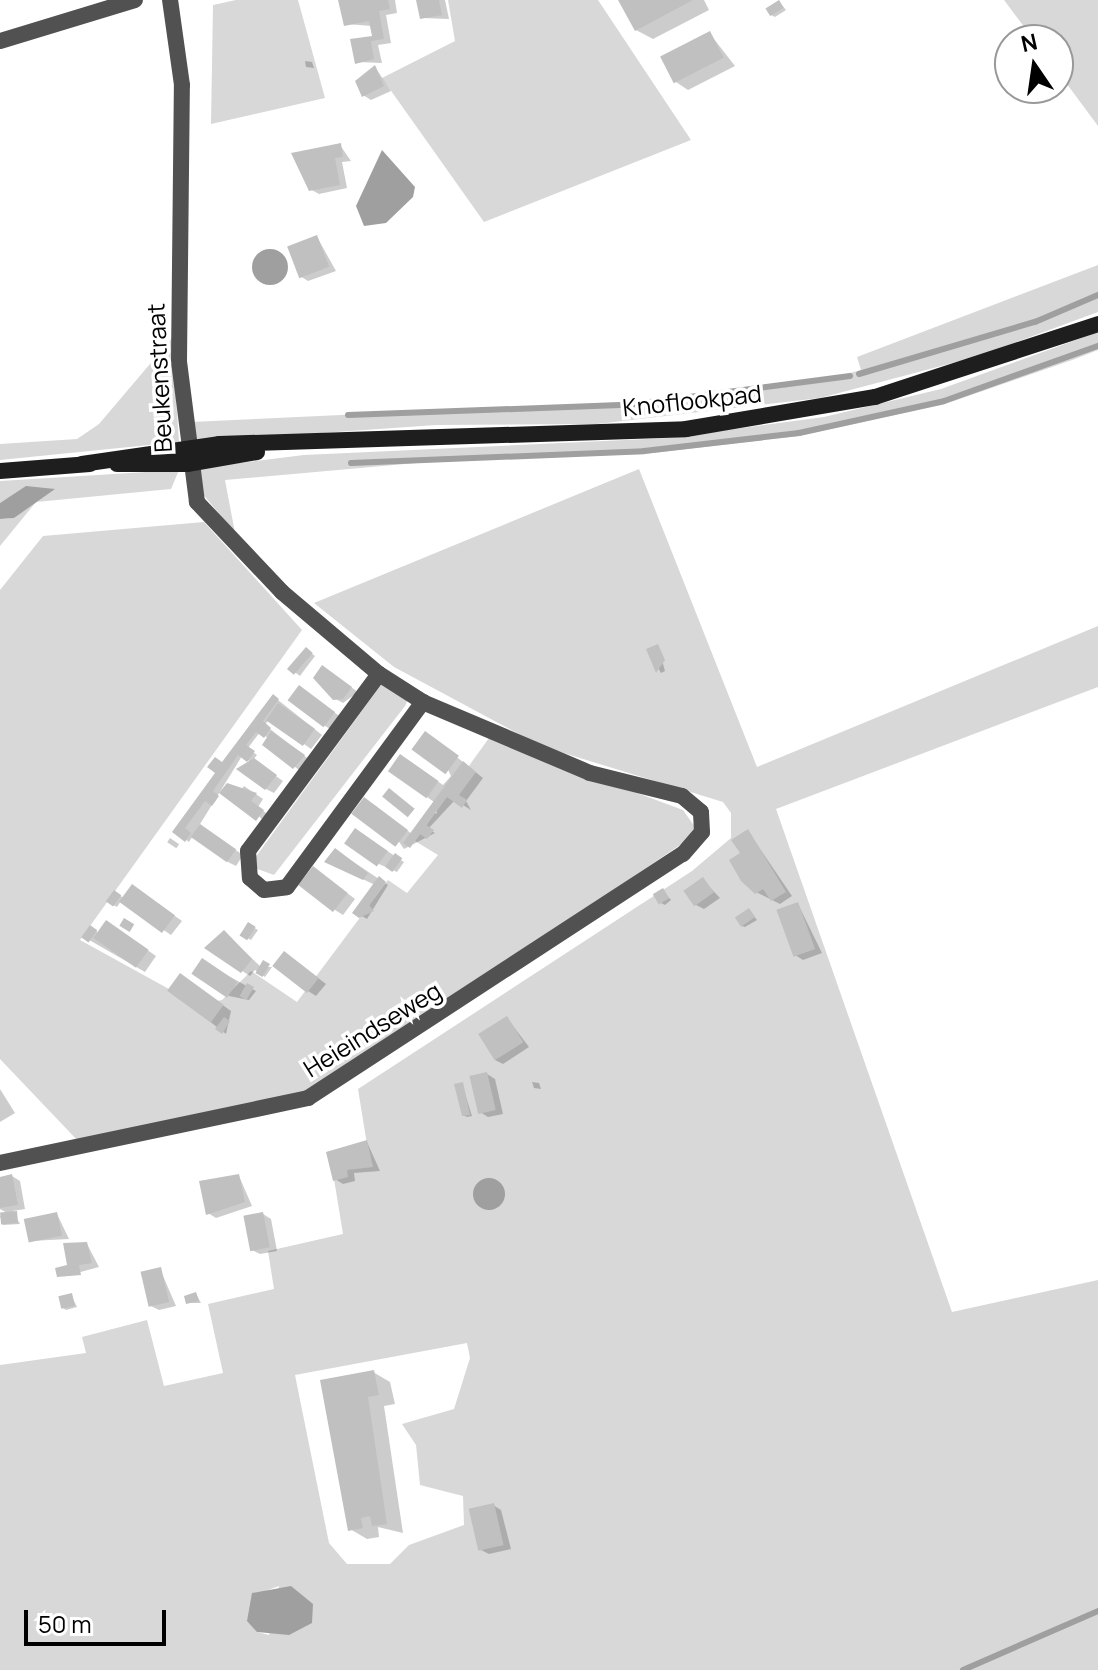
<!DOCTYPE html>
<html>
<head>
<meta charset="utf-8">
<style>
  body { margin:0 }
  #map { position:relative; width:1098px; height:1670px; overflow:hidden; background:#fff; font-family:Manrope,sans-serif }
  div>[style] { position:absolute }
  .green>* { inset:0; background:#d8d8d8 }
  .water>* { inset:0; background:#9f9f9f }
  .round { border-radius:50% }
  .shadow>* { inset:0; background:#0003; transform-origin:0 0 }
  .stream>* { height:6px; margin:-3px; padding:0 3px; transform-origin:3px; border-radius:3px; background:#9f9f9f }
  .building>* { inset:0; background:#c0c0c0; transform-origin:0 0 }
  .minor>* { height:16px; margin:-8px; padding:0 8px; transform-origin:8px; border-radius:8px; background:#515151 }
  .secondary>* { height:16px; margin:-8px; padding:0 8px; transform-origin:8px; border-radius:8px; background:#1e1e1e }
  span { translate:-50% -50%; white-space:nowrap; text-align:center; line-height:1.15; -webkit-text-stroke:7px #fff; paint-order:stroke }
  .street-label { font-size:24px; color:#000 }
  .north { position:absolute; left:994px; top:24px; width:80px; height:80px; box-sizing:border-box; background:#fff; border:2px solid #999; border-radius:50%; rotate:347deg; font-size:22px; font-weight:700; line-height:32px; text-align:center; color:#000 }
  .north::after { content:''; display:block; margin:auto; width:28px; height:36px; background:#000; clip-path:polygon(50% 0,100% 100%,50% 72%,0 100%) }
  .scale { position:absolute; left:24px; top:1610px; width:142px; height:36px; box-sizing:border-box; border:4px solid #000; border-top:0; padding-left:10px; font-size:24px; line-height:28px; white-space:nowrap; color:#000; -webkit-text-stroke:6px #fff; paint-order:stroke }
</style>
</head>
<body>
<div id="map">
  <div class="green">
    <i style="clip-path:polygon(236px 0,298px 0,325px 98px,211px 124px,213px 5px)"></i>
    <i style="clip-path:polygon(448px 0,598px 0,691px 140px,484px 222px,382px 78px,455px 41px)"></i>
    <i style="clip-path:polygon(1004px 0,1098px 0,1098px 126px,1058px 72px,1058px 40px,1034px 40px)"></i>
    <i style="clip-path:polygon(1098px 265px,1098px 312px,979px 356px,820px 398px,597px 424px,436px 425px,193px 442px,191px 422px,627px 402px,827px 379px,861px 370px,857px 357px)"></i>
    <i style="clip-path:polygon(1098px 332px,1098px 350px,1075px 359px,945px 404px,799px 436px,644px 454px,461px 459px,225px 480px,235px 533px,202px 493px,198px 468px,304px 455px,668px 438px,824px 417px,941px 389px)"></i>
    <i style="clip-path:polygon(172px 338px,179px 442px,0 460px,0 444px,77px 439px,99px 424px)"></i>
    <i style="clip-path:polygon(evenodd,639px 469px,757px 767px,1098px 626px,1098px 687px,776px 809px,952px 1312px,1098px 1280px,1098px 1670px,0 1670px,0 1365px,86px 1353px,82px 1337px,147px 1320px,164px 1386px,223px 1373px,208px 1304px,274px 1289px,268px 1251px,343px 1234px,332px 1167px,370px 1163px,358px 1089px,692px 871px,731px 838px,731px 813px,723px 802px,541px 746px,394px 667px,314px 603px,639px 469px,467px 1343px,470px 1358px,454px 1409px,402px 1424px,416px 1445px,420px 1485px,463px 1496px,464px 1525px,409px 1545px,390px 1564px,347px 1564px,329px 1543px,295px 1375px,467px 1343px,639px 469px,279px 1586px,269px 1635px,257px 1632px,260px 1593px,279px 1586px)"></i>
    <i style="clip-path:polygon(179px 470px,171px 489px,36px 502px,0 546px,0 519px,14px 518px,41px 493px,21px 490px,0 503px,0 481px)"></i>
    <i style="clip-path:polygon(204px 522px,302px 630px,80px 940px,198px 1005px,222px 1000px,251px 971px,297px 1002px,388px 880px,407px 893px,438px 855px,415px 841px,489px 738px,683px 810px,695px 827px,692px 837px,306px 1096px,79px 1142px,0 1059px,0 590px,43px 536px)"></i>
    <i style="clip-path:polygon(383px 682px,409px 697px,405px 706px,274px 875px,249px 866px)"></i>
  </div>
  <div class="water">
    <i style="clip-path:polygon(382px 150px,415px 187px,413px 197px,386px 223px,364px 226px,356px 206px)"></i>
    <i class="round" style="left:252px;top:249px;width:36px;height:36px"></i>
    <i style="clip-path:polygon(26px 486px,55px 489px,14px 518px,0 519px,0 503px)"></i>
    <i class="round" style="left:473px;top:1178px;width:32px;height:32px"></i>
    <i style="clip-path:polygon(291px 1586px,313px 1604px,312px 1623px,289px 1635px,257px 1632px,247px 1621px,252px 1593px)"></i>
  </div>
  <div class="shadow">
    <i style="clip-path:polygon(341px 0,395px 0,397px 13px,386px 15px,391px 43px,378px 45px,382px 63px,357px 62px,353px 41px,374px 37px,372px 26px,346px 24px)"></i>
    <i style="clip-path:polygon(418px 0,445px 0,449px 19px,422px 18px)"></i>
    <i style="clip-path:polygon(621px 0,704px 0,709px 10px,653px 39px,636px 30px)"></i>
    <i style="clip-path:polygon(779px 2px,786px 10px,775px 17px,771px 15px)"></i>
    <i style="clip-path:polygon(710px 34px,735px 66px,688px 90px,676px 82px)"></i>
    <i style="clip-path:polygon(305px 61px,312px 62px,314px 68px,306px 67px)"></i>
    <i style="clip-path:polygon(375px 67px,391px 91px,371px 100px,363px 95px)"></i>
    <i style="clip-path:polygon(340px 145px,351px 161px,342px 162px,347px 188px,319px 194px,310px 189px)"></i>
    <i style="clip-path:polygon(317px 237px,336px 271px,308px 281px,300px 276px)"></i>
    <i style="clip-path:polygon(658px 646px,665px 671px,661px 673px,648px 650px)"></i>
    <i style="left:307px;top:650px;width:10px;height:25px;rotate:37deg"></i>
    <i style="clip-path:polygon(331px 673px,358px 692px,343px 703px,334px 698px)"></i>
    <i style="clip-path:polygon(307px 692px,342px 718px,332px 730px,325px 726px)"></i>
    <i style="clip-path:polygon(273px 696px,322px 735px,311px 749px,269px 719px,265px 725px,311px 761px,302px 772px,264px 745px,269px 739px,260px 732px,248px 748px,257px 755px,253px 760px,283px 781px,274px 793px,266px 789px,239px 768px,252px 763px,242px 756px,189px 842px,175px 832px)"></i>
    <i style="clip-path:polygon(433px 738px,483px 778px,466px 801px,471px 810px,455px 800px,428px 829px,435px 833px,404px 849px,373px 804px,412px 834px,430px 810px,437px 814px,434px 802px,391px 771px,409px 761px,443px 785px,451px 776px)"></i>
    <i style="clip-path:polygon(244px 786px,263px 799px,258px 807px,270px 816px,265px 823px,239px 793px)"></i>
    <i style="clip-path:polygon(208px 831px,243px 855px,236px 866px,228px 862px)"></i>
    <i style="clip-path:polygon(748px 831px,792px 896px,780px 904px,756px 892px,742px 854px)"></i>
    <i style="clip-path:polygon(363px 835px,404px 862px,397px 872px,379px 864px)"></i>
    <i style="left:170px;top:838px;width:11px;height:5px;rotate:34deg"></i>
    <i style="clip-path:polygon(343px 855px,388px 885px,367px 919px,355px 912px,375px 885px,327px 862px)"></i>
    <i style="clip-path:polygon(321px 873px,355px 899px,343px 915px,335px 910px)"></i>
    <i style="clip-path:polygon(703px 880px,720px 898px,704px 909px,696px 905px)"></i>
    <i style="clip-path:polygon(140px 891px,182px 921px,171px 935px,121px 901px,117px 907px,108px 902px,115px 893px,124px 898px)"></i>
    <i style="clip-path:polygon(663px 891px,671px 900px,665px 905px,661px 903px)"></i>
    <i style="clip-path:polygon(798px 904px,822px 953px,803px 960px,795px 955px)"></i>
    <i style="clip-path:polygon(749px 910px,757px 920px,745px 927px,742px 926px)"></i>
    <i style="clip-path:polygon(249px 925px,258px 930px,251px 940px,242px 935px)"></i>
    <i style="clip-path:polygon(114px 927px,156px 956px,145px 972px,84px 937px,91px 928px,99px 933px)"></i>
    <i style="clip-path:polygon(224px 932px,261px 967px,272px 967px,265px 977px,255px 970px,250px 976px,207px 948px)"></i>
    <i style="clip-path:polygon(292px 958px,326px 984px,316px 996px,308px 991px)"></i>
    <i style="clip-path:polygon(210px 966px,256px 991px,249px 1000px,229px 996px)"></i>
    <i style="clip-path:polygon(189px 981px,231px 1011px,226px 1034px,170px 991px)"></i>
    <i style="clip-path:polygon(507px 1018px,529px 1047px,503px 1064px,495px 1060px)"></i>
    <i style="clip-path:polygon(487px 1074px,495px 1079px,503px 1114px,488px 1117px,480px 1112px)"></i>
    <i style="clip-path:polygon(532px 1082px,539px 1083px,541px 1089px,534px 1088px)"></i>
    <i style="clip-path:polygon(462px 1084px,472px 1116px,467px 1117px,463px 1115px)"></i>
    <i style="clip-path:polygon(0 1089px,15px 1113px,0 1122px)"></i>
    <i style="clip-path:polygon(367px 1142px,380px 1171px,354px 1173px,355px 1181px,343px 1184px,335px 1179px)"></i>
    <i style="clip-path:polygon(12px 1176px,20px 1181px,25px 1209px,13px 1211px,20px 1224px,3px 1225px,0 1216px,9px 1214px,0 1209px,0 1179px)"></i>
    <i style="clip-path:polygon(239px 1176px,252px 1206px,216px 1218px,208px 1213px)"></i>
    <i style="clip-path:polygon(57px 1214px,69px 1239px,30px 1241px)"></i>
    <i style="clip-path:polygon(263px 1214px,271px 1219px,277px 1251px,260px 1254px,252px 1250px)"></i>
    <i style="clip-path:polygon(87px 1244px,99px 1267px,62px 1277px,78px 1271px,70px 1267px)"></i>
    <i style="clip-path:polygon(160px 1269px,176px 1306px,159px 1310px,151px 1306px)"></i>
    <i style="clip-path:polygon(196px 1294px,201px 1303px,188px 1303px)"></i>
    <i style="clip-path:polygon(71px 1295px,77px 1307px,66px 1310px,63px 1308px)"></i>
    <i style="clip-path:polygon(373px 1372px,390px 1382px,395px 1404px,384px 1406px,403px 1533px,378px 1527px,379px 1537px,367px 1539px,350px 1529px,322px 1381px)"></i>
    <i style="clip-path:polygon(493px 1505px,501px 1510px,511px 1549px,489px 1554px,481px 1550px)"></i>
  </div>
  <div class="stream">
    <i style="left:859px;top:374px;width:184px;rotate:-16.5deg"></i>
    <i style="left:1035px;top:322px;width:69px;rotate:-23.2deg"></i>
    <i style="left:348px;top:415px;width:279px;rotate:-2.1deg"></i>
    <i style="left:627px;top:405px;width:225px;rotate:-7.4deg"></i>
    <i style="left:351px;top:463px;width:293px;rotate:-2.3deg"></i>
    <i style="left:644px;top:451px;width:156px;rotate:-6.6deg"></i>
    <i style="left:799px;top:433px;width:148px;rotate:-12.4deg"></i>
    <i style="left:944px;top:401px;width:164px;rotate:-19.7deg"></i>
    <i style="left:963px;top:1670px;width:147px;rotate:-23.6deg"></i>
  </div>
  <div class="building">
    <i style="clip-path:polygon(338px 0,388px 0,390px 9px,379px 11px,384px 39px,371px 41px,374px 59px,355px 64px,350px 39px,372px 36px,369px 21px,344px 26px)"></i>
    <i style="clip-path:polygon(416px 0,439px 0,442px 15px,420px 19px)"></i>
    <i style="clip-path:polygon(618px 0,693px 0,635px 31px)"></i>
    <i style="left:779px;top:0;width:9px;height:16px;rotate:58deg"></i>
    <i style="left:710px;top:31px;width:30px;height:56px;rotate:63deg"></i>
    <i style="clip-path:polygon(375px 65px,384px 86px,362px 97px,355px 81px)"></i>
    <i style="clip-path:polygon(341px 143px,343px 157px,335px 158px,340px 185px,309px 191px,291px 153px)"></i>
    <i style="left:317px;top:235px;width:34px;height:32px;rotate:69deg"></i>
    <i style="clip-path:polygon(658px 644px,665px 660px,656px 673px,646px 649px)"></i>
    <i style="left:306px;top:647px;width:9px;height:29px;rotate:41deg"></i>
    <i style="clip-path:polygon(322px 665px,352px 687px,343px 699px,333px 700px,313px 678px)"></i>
    <i style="left:299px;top:685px;width:45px;height:19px;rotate:37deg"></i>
    <i style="clip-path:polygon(273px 694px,279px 699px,263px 721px,271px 728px,264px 738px,256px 732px,246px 745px,255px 751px,247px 762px,238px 755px,213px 791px,219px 796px,212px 806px,205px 801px,185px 828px,191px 833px,185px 842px,172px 832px,215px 773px,207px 767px,215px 757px,222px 762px)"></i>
    <i style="left:278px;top:703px;width:45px;height:21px;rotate:35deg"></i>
    <i style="clip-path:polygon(271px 731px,305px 755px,293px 769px,262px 745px)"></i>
    <i style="left:425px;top:731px;width:42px;height:23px;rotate:36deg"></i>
    <i style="left:400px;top:754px;width:47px;height:21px;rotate:35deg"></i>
    <i style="clip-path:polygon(254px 758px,277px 775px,265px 790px,236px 769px)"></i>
    <i style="clip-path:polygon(463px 761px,476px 772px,459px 795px,467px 800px,462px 808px,447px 797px,426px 825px,434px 830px,427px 839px,420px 834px,410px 848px,403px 843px)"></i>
    <i style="clip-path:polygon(227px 783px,257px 793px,251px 801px,264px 810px,256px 821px,219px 793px)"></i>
    <i style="left:389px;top:788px;width:33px;height:11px;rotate:39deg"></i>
    <i style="left:364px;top:797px;width:55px;height:21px;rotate:37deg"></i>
    <i style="left:200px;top:824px;width:44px;height:16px;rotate:35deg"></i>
    <i style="left:355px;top:828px;width:40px;height:19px;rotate:35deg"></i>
    <i style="clip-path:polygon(748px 829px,786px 892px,771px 901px,763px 889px,755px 894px,741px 881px,729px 860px,740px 853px,731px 840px)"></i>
    <i style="clip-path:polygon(335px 848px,368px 873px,363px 880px,324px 862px)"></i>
    <i style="left:395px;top:853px;width:9px;height:17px;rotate:36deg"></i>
    <i style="left:313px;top:866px;width:44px;height:24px;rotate:38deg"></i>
    <i style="clip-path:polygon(379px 876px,386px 882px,369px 905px,374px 911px,359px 918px,352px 913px)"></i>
    <i style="left:703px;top:877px;width:19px;height:24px;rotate:55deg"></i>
    <i style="left:132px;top:884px;width:53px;height:22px;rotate:36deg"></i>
    <i style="left:663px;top:888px;width:12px;height:12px;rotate:59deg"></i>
    <i style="left:114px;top:890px;width:9px;height:14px;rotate:36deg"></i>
    <i style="left:798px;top:902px;width:50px;height:23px;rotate:70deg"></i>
    <i style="left:749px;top:908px;width:11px;height:17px;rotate:56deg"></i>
    <i style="left:124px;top:918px;width:12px;height:9px;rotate:31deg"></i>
    <i style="left:106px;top:920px;width:52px;height:22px;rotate:35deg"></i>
    <i style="left:248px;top:922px;width:9px;height:16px;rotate:32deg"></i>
    <i style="left:90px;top:925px;width:9px;height:15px;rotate:36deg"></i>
    <i style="clip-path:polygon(224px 930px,252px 959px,241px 973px,204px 948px)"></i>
    <i style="left:284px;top:951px;width:44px;height:19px;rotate:38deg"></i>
    <i style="left:202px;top:958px;width:43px;height:19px;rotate:34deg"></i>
    <i style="left:263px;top:960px;width:8px;height:15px;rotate:30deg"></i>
    <i style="left:180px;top:973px;width:54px;height:22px;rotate:36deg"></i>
    <i style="left:247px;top:983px;width:8px;height:15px;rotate:30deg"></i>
    <i style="left:507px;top:1016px;width:31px;height:34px;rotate:58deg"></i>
    <i style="clip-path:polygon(224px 1017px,230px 1021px,222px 1034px,215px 1029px)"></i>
    <i style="left:487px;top:1072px;width:39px;height:18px;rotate:77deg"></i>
    <i style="clip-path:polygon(463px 1082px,470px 1115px,462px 1116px,454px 1084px)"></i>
    <i style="clip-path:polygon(367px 1140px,373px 1167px,347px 1170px,348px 1177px,333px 1181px,326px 1152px)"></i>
    <i style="clip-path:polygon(12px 1174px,18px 1205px,0 1208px,0 1177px)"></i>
    <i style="clip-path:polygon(239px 1174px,245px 1202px,206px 1215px,199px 1181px)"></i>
    <i style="left:17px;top:1211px;width:12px;height:17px;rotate:85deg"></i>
    <i style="left:57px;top:1212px;width:24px;height:34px;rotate:78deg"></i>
    <i style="left:263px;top:1212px;width:36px;height:20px;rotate:79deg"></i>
    <i style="clip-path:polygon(87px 1242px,92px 1263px,79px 1265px,81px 1275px,57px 1277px,55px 1268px,67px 1265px,63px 1243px)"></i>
    <i style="left:161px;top:1267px;width:36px;height:21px;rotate:77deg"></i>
    <i style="clip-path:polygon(196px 1292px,199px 1301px,186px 1304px,184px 1296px)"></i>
    <i style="left:72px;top:1293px;width:13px;height:14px;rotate:77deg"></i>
    <i style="clip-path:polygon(374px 1370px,379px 1395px,368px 1397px,387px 1524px,372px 1526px,370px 1516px,361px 1518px,363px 1528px,348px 1531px,320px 1380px)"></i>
    <i style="left:494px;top:1503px;width:43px;height:26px;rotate:77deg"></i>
  </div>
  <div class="minor">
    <i style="left:0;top:41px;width:141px;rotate:-16.9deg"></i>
    <i style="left:379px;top:674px;width:220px;rotate:126.5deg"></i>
    <i style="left:248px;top:851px;width:27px;rotate:86deg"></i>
    <i style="left:250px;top:878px;width:18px;rotate:41deg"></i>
    <i style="left:264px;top:890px;width:23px;rotate:-7deg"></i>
    <i style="left:287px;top:887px;width:230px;rotate:-53.7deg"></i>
    <i style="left:0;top:1163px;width:315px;rotate:-11.9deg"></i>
    <i style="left:308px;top:1098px;width:447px;rotate:-33.1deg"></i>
    <i style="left:683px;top:854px;width:29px;rotate:-49deg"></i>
    <i style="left:702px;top:832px;width:20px;rotate:-93deg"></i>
    <i style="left:701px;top:812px;width:25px;rotate:-140deg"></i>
    <i style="left:682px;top:796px;width:95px;rotate:-166deg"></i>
    <i style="left:590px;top:773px;width:181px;rotate:-157deg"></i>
    <i style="left:423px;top:702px;width:52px;rotate:-147.5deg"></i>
    <i style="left:379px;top:674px;width:127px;rotate:-139.8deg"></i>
    <i style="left:282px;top:592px;width:124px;rotate:-133.4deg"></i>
    <i style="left:197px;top:502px;width:142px;rotate:-97.3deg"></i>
    <i style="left:179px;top:361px;width:276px;rotate:-89.4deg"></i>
    <i style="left:182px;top:85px;width:86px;rotate:-98deg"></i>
  </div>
  <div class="secondary">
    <i style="left:82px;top:464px;width:138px;rotate:-8.3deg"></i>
    <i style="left:219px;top:444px;width:467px;rotate:-1.8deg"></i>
    <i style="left:686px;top:429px;width:192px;rotate:-9.6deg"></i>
    <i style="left:875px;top:397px;width:235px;rotate:-18.1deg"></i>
    <i style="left:117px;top:464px;width:70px"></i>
    <i style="left:187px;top:464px;width:71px;rotate:-9.7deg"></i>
    <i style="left:0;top:471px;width:90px;rotate:-4.4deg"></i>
  </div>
  <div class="street-label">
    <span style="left:159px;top:378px;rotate:-93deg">Beukenstraat</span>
    <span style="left:692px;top:400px;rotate:-6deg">Knoflookpad</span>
    <span style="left:372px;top:1029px;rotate:-32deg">Heieindseweg</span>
  </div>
  <div class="north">N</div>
  <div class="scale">50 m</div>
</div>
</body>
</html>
